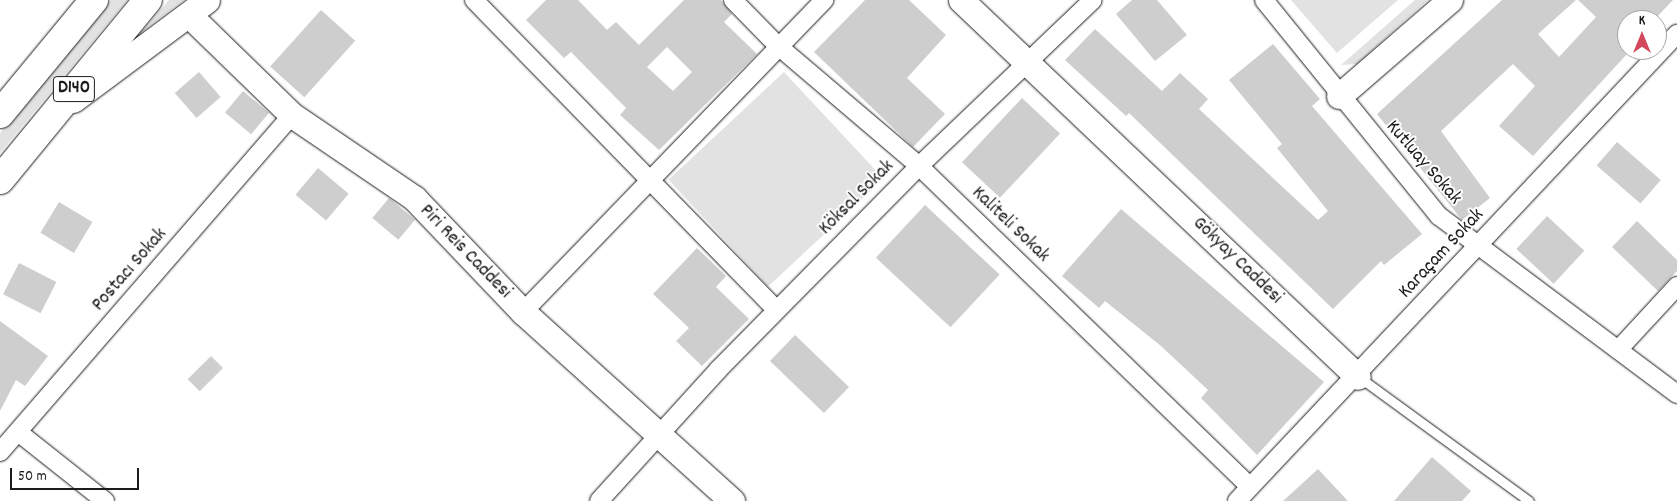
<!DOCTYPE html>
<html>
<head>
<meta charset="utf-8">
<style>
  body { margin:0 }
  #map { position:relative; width:1677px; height:501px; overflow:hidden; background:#fff; font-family:Dekko,sans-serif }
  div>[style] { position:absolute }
  .green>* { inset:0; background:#e2e2e2; transform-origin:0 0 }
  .building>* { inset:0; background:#cecece; transform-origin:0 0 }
  .roads { filter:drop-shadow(0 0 1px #1c1c1c) drop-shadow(0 0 1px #1c1c1c) }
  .lane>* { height:9px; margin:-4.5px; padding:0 4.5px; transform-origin:4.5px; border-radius:4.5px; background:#fff }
  .street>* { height:18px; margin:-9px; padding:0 9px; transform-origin:9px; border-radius:9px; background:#fff }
  .secondary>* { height:25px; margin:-12.5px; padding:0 12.5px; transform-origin:12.5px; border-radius:12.5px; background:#fff }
  .highway>* { height:28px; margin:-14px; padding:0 14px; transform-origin:14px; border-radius:14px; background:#fff }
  span { translate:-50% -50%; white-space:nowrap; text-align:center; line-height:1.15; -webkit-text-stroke:4px #fff; paint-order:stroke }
  .shield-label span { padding:1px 4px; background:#fff; border:1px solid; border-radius:4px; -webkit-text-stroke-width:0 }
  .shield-label { font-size:19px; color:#1c1c1c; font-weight:700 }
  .street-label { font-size:20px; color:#1c1c1c }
  .north { position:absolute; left:1617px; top:10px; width:50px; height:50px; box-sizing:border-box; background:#fff; border:1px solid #a4a4a4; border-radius:50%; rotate:0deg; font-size:14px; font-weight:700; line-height:20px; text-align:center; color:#1c1c1c }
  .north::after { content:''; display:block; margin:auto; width:18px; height:22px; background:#d1495b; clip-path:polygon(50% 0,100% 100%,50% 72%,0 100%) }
  .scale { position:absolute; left:10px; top:468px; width:129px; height:22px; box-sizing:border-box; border:2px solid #1c1c1c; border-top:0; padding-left:6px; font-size:15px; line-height:18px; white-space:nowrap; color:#1c1c1c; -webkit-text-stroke:4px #fff; paint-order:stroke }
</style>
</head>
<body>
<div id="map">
  <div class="green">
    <i style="clip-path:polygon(111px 0,127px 0,0 153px,0 133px)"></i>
    <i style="clip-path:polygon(169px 0,184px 0,140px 33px)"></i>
    <i style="clip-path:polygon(1291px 0,1398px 0,1337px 53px)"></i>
    <i style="clip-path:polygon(1415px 0,1428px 0,1357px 64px,1341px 65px)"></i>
    <i style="left:784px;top:72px;width:146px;height:158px;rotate:47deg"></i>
  </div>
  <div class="building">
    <i style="clip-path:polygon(evenodd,546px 0,578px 0,607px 30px,616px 22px,639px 45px,684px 0,721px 0,732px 14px,724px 22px,757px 54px,659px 150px,620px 115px,626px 108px,571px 52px,564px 58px,526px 20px,546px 0,667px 47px,692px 72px,673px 91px,647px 67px,667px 47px)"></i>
    <i style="clip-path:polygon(865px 0,909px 0,946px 35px,907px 78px,945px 114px,913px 147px,814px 52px)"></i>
    <i style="clip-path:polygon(1132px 0,1157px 0,1187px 35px,1155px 61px,1116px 14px)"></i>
    <i style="clip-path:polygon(1502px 0,1576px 0,1538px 34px,1559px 57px,1596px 17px,1578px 0,1673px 0,1654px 20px,1627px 20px,1627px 54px,1533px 156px,1499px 126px,1535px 86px,1513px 64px,1441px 131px,1490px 198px,1462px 220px,1377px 114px)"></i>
    <i style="left:321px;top:10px;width:46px;height:76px;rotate:42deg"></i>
    <i style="clip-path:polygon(1095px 29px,1162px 91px,1180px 73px,1208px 99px,1199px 109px,1318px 220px,1328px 211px,1277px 148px,1282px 144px,1229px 80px,1273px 44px,1320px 99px,1312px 106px,1422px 234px,1384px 265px,1381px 261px,1333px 309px,1129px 113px,1126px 116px,1065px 60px)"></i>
    <i style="left:199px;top:72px;width:33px;height:32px;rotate:49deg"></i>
    <i style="left:243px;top:91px;width:34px;height:28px;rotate:40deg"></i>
    <i style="left:1022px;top:98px;width:52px;height:88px;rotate:43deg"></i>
    <i style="left:1617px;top:142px;width:58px;height:31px;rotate:41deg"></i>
    <i style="left:318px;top:168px;width:40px;height:35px;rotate:40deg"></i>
    <i style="left:389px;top:198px;width:34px;height:26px;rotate:40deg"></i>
    <i style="left:59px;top:202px;width:39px;height:36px;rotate:31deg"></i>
    <i style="left:925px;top:205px;width:102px;height:72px;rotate:43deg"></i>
    <i style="clip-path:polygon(1121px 209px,1324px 382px,1257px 455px,1201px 398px,1208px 390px,1161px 346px,1105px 301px,1099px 308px,1062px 276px)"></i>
    <i style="left:1547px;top:216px;width:51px;height:45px;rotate:43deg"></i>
    <i style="clip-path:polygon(1637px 221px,1677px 260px,1677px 271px,1658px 291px,1612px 247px)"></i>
    <i style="clip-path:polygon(697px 248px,726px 276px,716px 287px,749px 319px,702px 366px,676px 341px,689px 328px,653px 294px)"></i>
    <i style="left:19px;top:263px;width:42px;height:35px;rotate:27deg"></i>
    <i style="clip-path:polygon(0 321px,48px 356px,25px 386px,16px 380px,0 411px)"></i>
    <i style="left:795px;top:335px;width:75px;height:36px;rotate:44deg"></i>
    <i style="left:211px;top:356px;width:17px;height:33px;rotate:45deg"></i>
    <i style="clip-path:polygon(1432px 457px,1471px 491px,1462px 501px,1394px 501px)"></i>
    <i style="clip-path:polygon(1318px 469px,1348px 501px,1283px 501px)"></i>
  </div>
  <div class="roads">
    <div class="lane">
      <i style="left:1359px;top:377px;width:210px;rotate:36.1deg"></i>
    </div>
    <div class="street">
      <i style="left:474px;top:0;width:433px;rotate:45.7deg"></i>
      <i style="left:733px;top:0;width:63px;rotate:45.6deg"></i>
      <i style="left:777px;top:45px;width:187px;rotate:40.4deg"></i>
      <i style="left:919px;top:166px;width:461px;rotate:44.1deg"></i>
      <i style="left:1264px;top:0;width:278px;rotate:51deg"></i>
      <i style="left:1439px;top:216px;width:297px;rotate:36.8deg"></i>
      <i style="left:523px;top:312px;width:434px;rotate:-46deg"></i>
      <i style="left:1618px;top:350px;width:87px;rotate:-47.3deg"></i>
      <i style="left:18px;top:432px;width:111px;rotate:38.4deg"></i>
      <i style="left:0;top:452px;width:446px;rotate:-49.1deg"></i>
      <i style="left:599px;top:501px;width:177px;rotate:-47.7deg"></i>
      <i style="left:718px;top:370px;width:286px;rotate:-45.4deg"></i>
      <i style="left:919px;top:166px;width:240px;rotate:-43.7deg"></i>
      <i style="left:1237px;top:501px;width:642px;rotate:-46.71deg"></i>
    </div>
    <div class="secondary">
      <i style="left:961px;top:0;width:547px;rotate:43.52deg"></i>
      <i style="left:189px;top:15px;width:144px;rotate:44.2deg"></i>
      <i style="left:292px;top:115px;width:148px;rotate:34.2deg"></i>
      <i style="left:414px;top:198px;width:158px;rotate:46.3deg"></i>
      <i style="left:523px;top:312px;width:282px;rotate:42.1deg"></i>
      <i style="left:1339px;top:96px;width:147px;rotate:-40.9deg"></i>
      <i style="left:73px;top:100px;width:167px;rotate:-36.7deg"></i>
    </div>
    <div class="highway">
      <i style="left:0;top:114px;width:148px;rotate:-50.5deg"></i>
      <i style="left:0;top:180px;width:233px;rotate:-50.6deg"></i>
    </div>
  </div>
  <div class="shield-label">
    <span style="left:74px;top:89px">D140</span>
  </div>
  <div class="street-label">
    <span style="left:1423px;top:163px;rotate:49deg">Kutluay Sokak</span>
    <span style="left:857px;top:198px;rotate:-45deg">Köksal Sokak</span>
    <span style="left:1010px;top:225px;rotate:44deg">Kaliteli Sokak</span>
    <span style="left:465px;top:252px;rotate:46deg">Piri Reis Caddesi</span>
    <span style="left:1442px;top:254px;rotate:-47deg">Karaçam Sokak</span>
    <span style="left:1237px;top:261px;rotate:44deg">Gökyay Caddesi</span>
    <span style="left:130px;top:270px;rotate:-49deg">Postacı Sokak</span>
  </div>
  <div class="north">K</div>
  <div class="scale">50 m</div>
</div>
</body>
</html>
